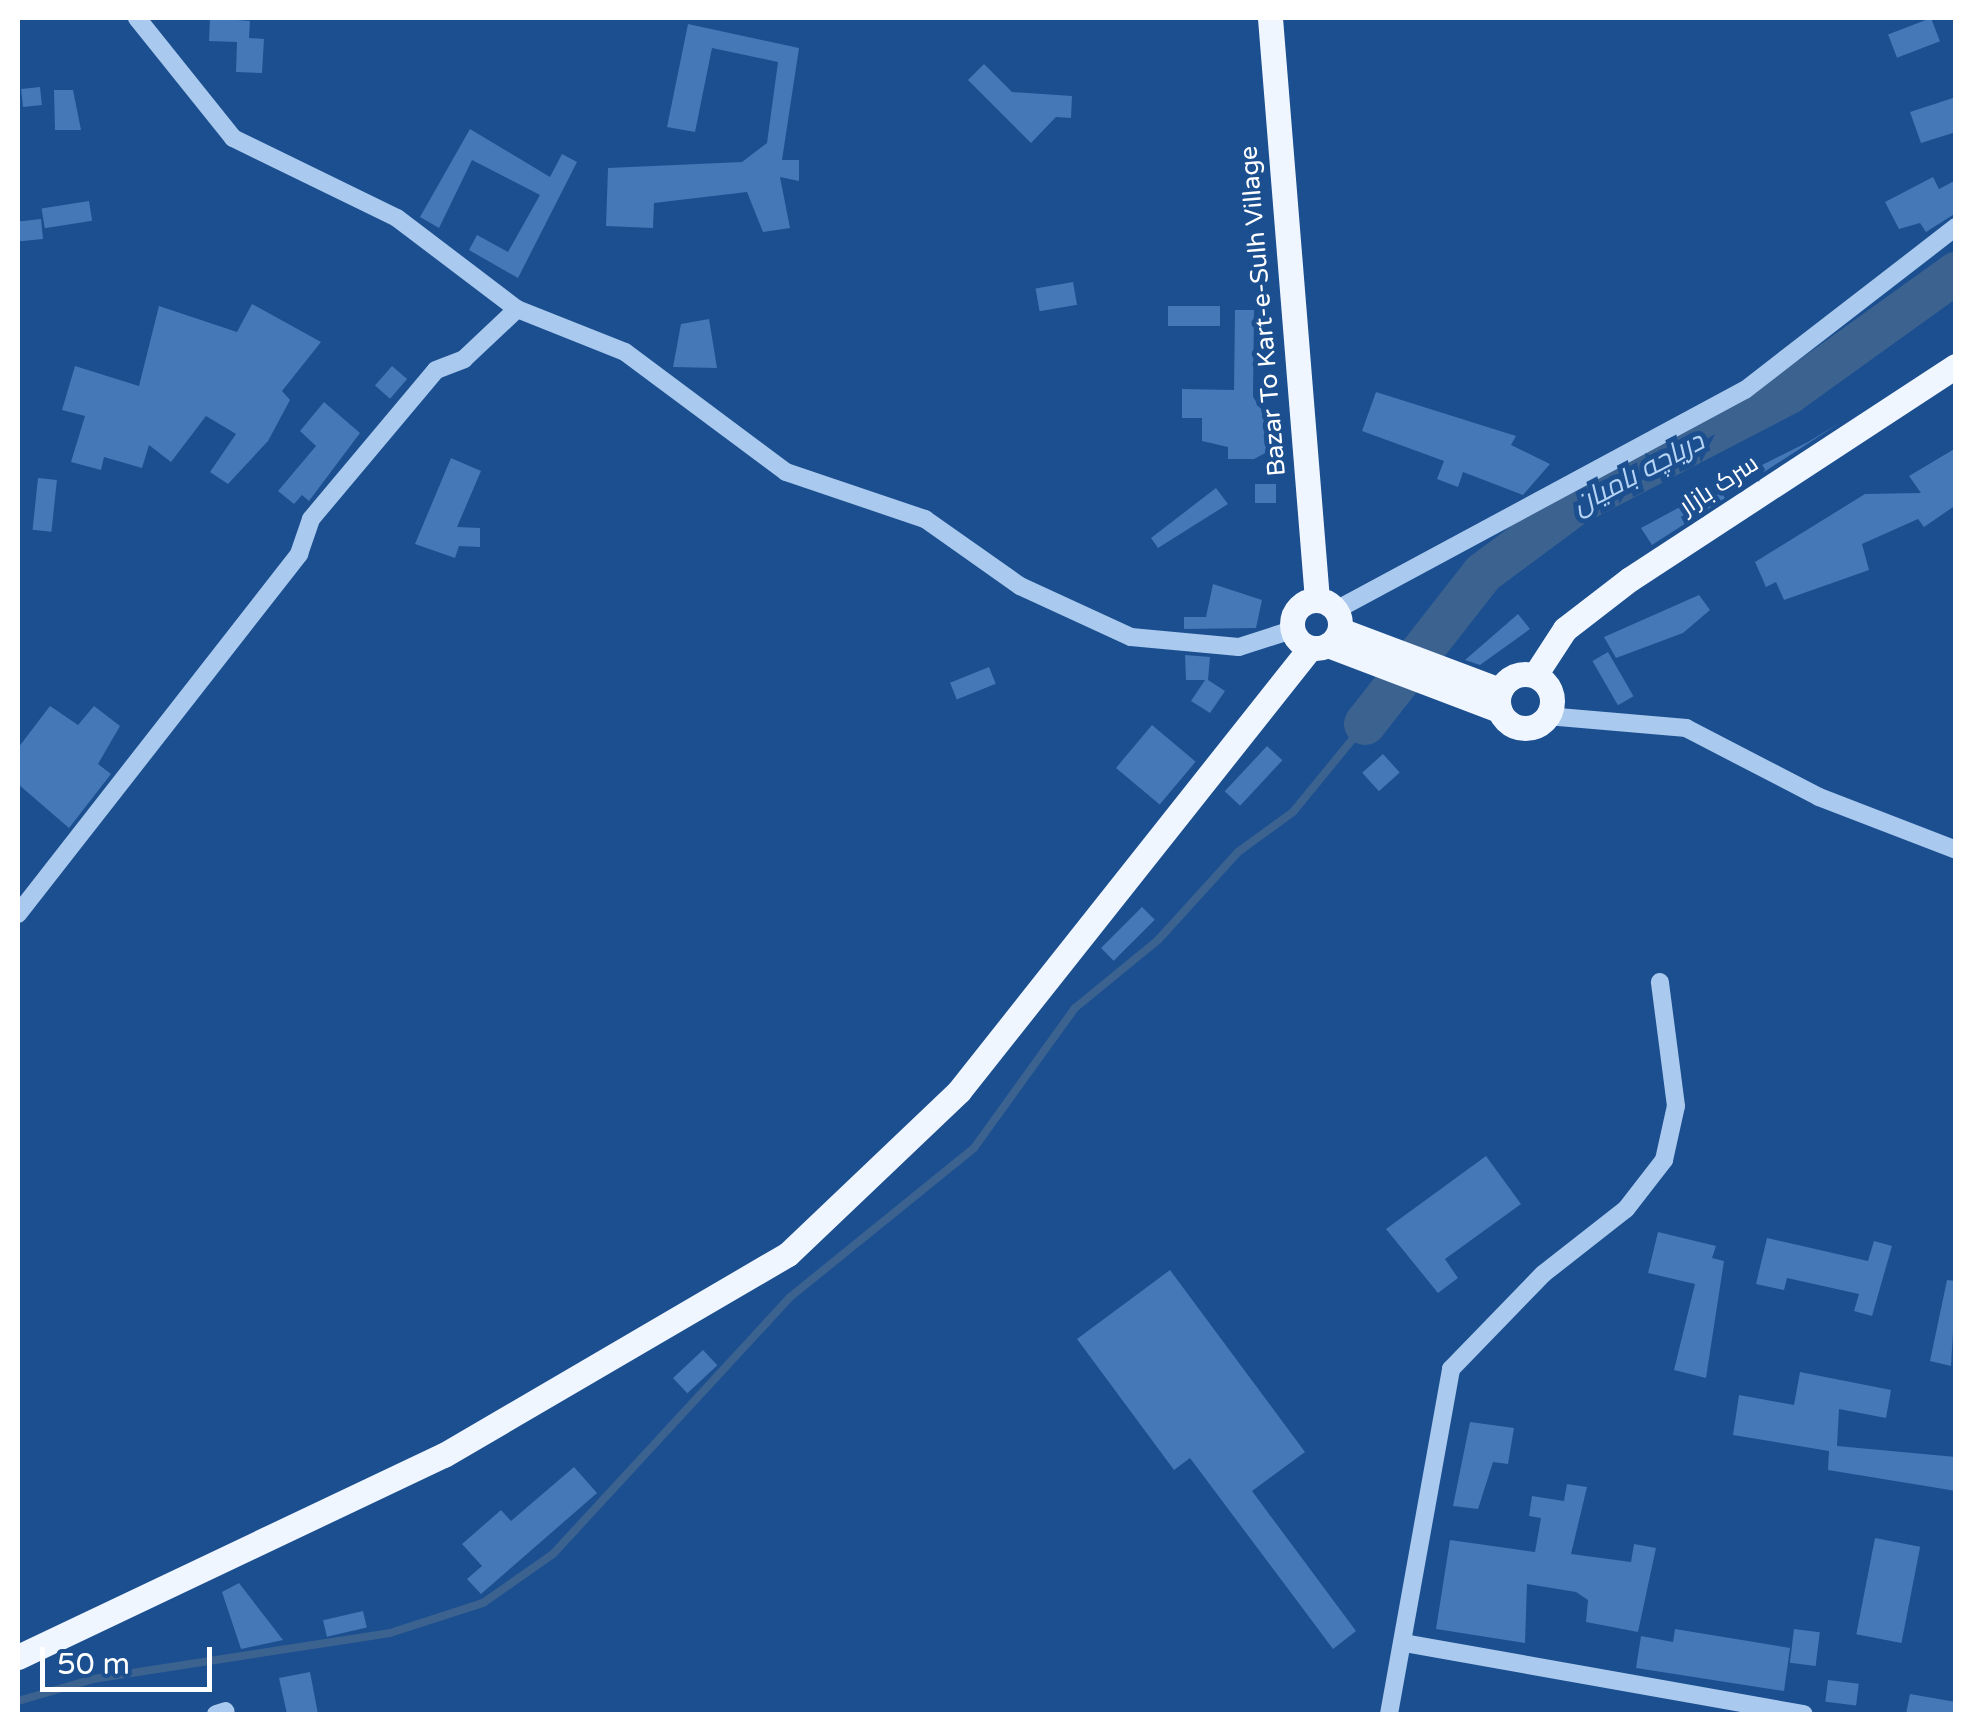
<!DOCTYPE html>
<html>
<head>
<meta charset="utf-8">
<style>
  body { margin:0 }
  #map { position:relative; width:1973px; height:1732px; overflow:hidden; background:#1b4f8f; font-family:"Varela Round",Cairo,sans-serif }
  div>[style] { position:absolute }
  .stream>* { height:8px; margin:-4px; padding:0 4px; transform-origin:4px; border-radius:4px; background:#3c6290 }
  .river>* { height:42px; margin:-21px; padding:0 21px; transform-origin:21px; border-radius:21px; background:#3c6290 }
  .building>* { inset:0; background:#4478b7; transform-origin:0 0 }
  .minor>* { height:18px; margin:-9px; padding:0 9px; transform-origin:9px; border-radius:9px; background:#a9c9ee }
  .major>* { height:25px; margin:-12.5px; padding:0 12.5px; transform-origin:12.5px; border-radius:12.5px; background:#f0f6ff }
  .major>.ring { margin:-12.5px; padding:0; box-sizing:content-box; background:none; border:25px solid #f0f6ff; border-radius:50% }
  span { translate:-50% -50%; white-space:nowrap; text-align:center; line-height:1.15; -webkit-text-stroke:10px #1b4f8f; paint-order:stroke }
  .street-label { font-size:25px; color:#fff }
  .water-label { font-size:28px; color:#b5d3f5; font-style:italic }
  .frame { position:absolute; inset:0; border:20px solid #fff; pointer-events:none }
  .scale { position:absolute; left:40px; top:1647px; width:172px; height:45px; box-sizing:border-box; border:5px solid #fff; border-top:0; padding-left:12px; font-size:30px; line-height:35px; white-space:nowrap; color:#fff; -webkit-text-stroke:8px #1b4f8f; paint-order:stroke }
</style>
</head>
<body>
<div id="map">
  <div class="stream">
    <i style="left:18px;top:1701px;width:78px;rotate:-16.3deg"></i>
    <i style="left:93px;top:1679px;width:301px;rotate:-8.8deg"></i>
    <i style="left:390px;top:1633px;width:98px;rotate:-17.9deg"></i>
    <i style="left:483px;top:1603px;width:85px;rotate:-35deg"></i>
    <i style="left:553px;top:1554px;width:348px;rotate:-47.3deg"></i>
    <i style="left:789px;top:1298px;width:238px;rotate:-39deg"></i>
    <i style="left:974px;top:1148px;width:173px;rotate:-54.2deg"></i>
    <i style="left:1075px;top:1008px;width:107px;rotate:-39.3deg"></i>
    <i style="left:1158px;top:940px;width:119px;rotate:-47.7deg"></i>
    <i style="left:1238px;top:852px;width:68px;rotate:-36deg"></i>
    <i style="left:1293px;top:812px;width:114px;rotate:-50.7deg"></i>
  </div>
  <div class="river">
    <i style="left:1365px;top:724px;width:192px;rotate:-52deg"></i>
    <i style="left:1483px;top:573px;width:116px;rotate:-36.6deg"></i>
    <i style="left:1576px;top:504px;width:240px;rotate:-27.5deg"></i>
    <i style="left:1789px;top:393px;width:206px;rotate:-35.7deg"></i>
  </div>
  <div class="building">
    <i style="clip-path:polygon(210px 18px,250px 21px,249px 38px,264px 39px,262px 73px,236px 72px,237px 42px,209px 41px)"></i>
    <i style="left:1931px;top:18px;width:25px;height:46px;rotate:69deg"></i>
    <i style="clip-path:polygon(688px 24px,799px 48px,782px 160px,799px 160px,799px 181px,780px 177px,790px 228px,763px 232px,747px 192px,654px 203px,653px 228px,606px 226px,608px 168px,742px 162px,767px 143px,778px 62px,712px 48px,695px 132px,667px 127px)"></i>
    <i style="clip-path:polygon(984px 64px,1012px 92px,1072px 96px,1071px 118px,1056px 117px,1031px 143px,968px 80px)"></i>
    <i style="left:40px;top:87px;width:18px;height:19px;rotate:84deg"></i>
    <i style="clip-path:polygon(54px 90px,73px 90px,81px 130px,55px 130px)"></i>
    <i style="clip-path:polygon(1956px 97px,1956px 132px,1921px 143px,1910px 112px)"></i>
    <i style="clip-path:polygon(470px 129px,550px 177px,562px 154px,577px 162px,518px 278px,469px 250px,477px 235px,508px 252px,540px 195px,472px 160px,439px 228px,420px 217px)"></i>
    <i style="clip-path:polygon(1933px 177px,1939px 189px,1956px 180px,1956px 213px,1926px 232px,1920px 223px,1899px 229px,1885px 202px)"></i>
    <i style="left:89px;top:201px;width:20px;height:48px;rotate:81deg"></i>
    <i style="left:41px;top:219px;width:20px;height:23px;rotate:84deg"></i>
    <i style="left:1073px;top:282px;width:23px;height:38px;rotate:80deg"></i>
    <i style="clip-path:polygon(252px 304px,321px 342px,282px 391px,290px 400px,268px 441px,228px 484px,210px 472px,236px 434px,206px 416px,171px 462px,149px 445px,142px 468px,104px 457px,101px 470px,71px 462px,85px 416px,62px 410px,75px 366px,139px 386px,159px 306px,237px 332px)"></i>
    <i style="left:1168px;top:306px;width:52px;height:20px"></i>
    <i style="clip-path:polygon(1235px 310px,1254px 310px,1253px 397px,1284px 443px,1254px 459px,1228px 459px,1228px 447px,1202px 441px,1202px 418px,1182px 418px,1182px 389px,1234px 390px)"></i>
    <i style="clip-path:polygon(709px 319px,717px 368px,673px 367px,681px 324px)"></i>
    <i style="left:392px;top:366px;width:20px;height:26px;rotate:41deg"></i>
    <i style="clip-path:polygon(1376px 392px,1516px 436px,1511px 445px,1550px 464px,1523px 495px,1463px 472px,1458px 487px,1437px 479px,1444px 461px,1362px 431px)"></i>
    <i style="clip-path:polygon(324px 402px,360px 433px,309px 501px,302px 495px,294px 504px,278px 491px,316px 446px,300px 431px)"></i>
    <i style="clip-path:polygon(1841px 422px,1764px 472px,1760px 466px,1808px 442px)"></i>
    <i style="clip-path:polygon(1956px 448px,1956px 505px,1924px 527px,1918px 519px,1862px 544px,1869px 570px,1784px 600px,1776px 582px,1766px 587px,1755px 562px,1865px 494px,1921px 493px,1909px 476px)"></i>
    <i style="clip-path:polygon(451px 458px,481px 471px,457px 527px,480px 528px,480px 547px,459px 546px,455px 558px,415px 544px)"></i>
    <i style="left:38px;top:478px;width:19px;height:52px;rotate:6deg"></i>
    <i style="left:1255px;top:484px;width:21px;height:19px"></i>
    <i style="clip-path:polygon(1717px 487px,1725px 498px,1652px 545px,1641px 528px)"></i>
    <i style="clip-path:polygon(1216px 488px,1228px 504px,1158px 548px,1151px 538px)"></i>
    <i style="clip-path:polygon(1213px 584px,1262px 600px,1256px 628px,1184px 629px,1184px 617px,1206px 617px)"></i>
    <i style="clip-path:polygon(1699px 595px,1710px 610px,1683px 633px,1616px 658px,1604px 637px)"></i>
    <i style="clip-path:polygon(1518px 614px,1530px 629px,1480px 665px,1465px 660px)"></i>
    <i style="left:1608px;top:652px;width:51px;height:18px;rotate:60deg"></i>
    <i style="clip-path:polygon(1185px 655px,1210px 657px,1208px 680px,1225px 691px,1210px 713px,1191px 701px,1205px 680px,1186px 680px)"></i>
    <i style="left:989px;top:667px;width:18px;height:42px;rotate:68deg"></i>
    <i style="clip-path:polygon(50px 706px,78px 725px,94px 706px,120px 726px,98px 764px,111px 774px,69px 828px,18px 784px,18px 748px)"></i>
    <i style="left:1152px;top:725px;width:57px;height:56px;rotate:40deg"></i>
    <i style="left:1267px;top:746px;width:21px;height:62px;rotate:43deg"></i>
    <i style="left:1383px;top:754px;width:25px;height:28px;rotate:48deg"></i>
    <i style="left:1142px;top:907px;width:18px;height:58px;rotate:45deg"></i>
    <i style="clip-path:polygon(1486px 1156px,1521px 1204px,1445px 1259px,1458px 1278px,1438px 1293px,1386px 1229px)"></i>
    <i style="clip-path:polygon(1658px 1232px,1716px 1246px,1712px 1258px,1724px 1261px,1706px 1378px,1674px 1370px,1695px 1284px,1648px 1273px)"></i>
    <i style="clip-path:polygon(1767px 1238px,1868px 1261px,1874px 1241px,1892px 1246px,1872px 1316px,1854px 1311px,1859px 1294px,1787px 1278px,1784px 1290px,1756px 1284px)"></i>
    <i style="clip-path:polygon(1170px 1270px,1305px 1452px,1252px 1491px,1356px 1631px,1333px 1649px,1190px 1458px,1174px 1470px,1077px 1339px)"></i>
    <i style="clip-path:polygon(1947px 1280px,1956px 1281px,1951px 1366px,1930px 1361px)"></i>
    <i style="left:703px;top:1350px;width:21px;height:41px;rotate:47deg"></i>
    <i style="clip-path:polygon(1800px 1372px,1891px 1390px,1886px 1418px,1839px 1409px,1837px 1446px,1956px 1457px,1956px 1491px,1828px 1470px,1829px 1451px,1733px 1435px,1739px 1395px,1794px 1405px)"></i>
    <i style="clip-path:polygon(1470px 1422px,1514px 1428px,1508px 1464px,1493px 1462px,1478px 1509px,1453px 1506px)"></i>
    <i style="clip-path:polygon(574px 1467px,597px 1493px,481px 1594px,467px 1579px,482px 1566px,462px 1544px,501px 1510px,511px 1521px)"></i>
    <i style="clip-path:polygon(1567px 1484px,1587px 1487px,1571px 1554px,1631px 1562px,1634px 1544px,1656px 1548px,1638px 1632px,1586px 1622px,1588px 1600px,1576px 1592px,1527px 1584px,1525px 1643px,1436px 1629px,1450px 1540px,1535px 1552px,1541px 1518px,1529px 1516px,1532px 1496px,1564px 1501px)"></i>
    <i style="left:1875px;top:1538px;width:46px;height:98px;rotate:11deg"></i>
    <i style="clip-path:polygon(239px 1583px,283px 1640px,241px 1649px,222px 1592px)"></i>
    <i style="left:363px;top:1611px;width:17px;height:41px;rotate:77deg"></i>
    <i style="clip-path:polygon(1675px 1629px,1790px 1648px,1784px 1691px,1636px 1668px,1641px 1636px,1673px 1642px)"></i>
    <i style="left:1794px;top:1629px;width:26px;height:34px;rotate:7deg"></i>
    <i style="clip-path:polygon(310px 1672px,318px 1714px,287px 1714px,279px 1678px)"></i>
    <i style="left:1828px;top:1680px;width:31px;height:22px;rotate:7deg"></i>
    <i style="clip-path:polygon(1910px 1694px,1956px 1702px,1956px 1714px,1906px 1714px)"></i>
  </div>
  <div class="minor">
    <i style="left:137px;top:18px;width:154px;rotate:51.3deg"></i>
    <i style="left:233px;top:138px;width:182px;rotate:26deg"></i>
    <i style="left:397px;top:218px;width:151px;rotate:37.2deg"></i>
    <i style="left:517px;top:309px;width:116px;rotate:21.7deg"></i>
    <i style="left:625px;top:352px;width:201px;rotate:36.7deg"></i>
    <i style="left:786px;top:472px;width:147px;rotate:18.7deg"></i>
    <i style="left:925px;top:519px;width:116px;rotate:35.2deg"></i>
    <i style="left:1020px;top:586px;width:122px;rotate:24.7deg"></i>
    <i style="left:1131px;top:637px;width:108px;rotate:5.3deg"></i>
    <i style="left:1239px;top:647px;width:56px;rotate:-17.8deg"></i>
    <i style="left:1336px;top:610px;width:464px;rotate:-28.3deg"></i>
    <i style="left:1745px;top:390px;width:267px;rotate:-37.7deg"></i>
    <i style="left:1547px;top:716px;width:140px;rotate:4.9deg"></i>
    <i style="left:1686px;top:728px;width:150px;rotate:27.4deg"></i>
    <i style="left:1819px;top:797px;width:147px;rotate:21.1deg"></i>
    <i style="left:18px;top:914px;width:457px;rotate:-52deg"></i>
    <i style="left:299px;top:554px;width:37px;rotate:-71deg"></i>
    <i style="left:311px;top:519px;width:194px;rotate:-50deg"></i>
    <i style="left:436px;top:370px;width:30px;rotate:-21deg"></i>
    <i style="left:464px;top:359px;width:73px;rotate:-43.3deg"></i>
    <i style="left:1404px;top:1643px;width:406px;rotate:10.1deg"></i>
    <i style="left:216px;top:1714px;width:10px;rotate:-17deg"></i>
    <i style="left:1389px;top:1714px;width:351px;rotate:-79.8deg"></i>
    <i style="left:1451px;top:1369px;width:132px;rotate:-45.9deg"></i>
    <i style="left:1543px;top:1274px;width:105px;rotate:-38.1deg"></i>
    <i style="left:1626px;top:1209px;width:62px;rotate:-52.2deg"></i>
    <i style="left:1664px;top:1160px;width:55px;rotate:-77.5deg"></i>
    <i style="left:1676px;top:1106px;width:125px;rotate:-97.4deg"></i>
  </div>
  <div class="major">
    <i style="left:1270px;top:18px;width:584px;rotate:85.38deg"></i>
    <i class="ring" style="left:1292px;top:600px;width:23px;height:23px"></i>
    <i style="left:1340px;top:630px;width:171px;rotate:20.6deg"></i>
    <i style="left:1328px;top:645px;width:183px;rotate:20.8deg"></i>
    <i class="ring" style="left:1498px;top:674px;width:29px;height:29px"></i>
    <i style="left:1535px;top:675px;width:55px;rotate:-56.9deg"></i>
    <i style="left:1565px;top:629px;width:82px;rotate:-37.6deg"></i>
    <i style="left:1630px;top:579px;width:389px;rotate:-33.2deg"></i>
    <i style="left:18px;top:1657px;width:471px;rotate:-25.4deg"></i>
    <i style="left:444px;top:1455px;width:398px;rotate:-30.3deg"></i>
    <i style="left:788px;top:1254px;width:236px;rotate:-43.6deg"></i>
    <i style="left:959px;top:1091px;width:565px;rotate:-51.61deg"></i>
  </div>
  <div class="street-label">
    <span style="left:1263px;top:311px;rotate:-95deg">Bazar To Kart-e-Sulh Village</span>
    <span style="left:1719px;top:485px;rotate:-33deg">سرک بازار</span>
  </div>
  <div class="water-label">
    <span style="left:1638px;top:473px;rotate:-28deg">دریاچه بامیان</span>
  </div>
  <div class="frame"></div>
  <div class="scale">50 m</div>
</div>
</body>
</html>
